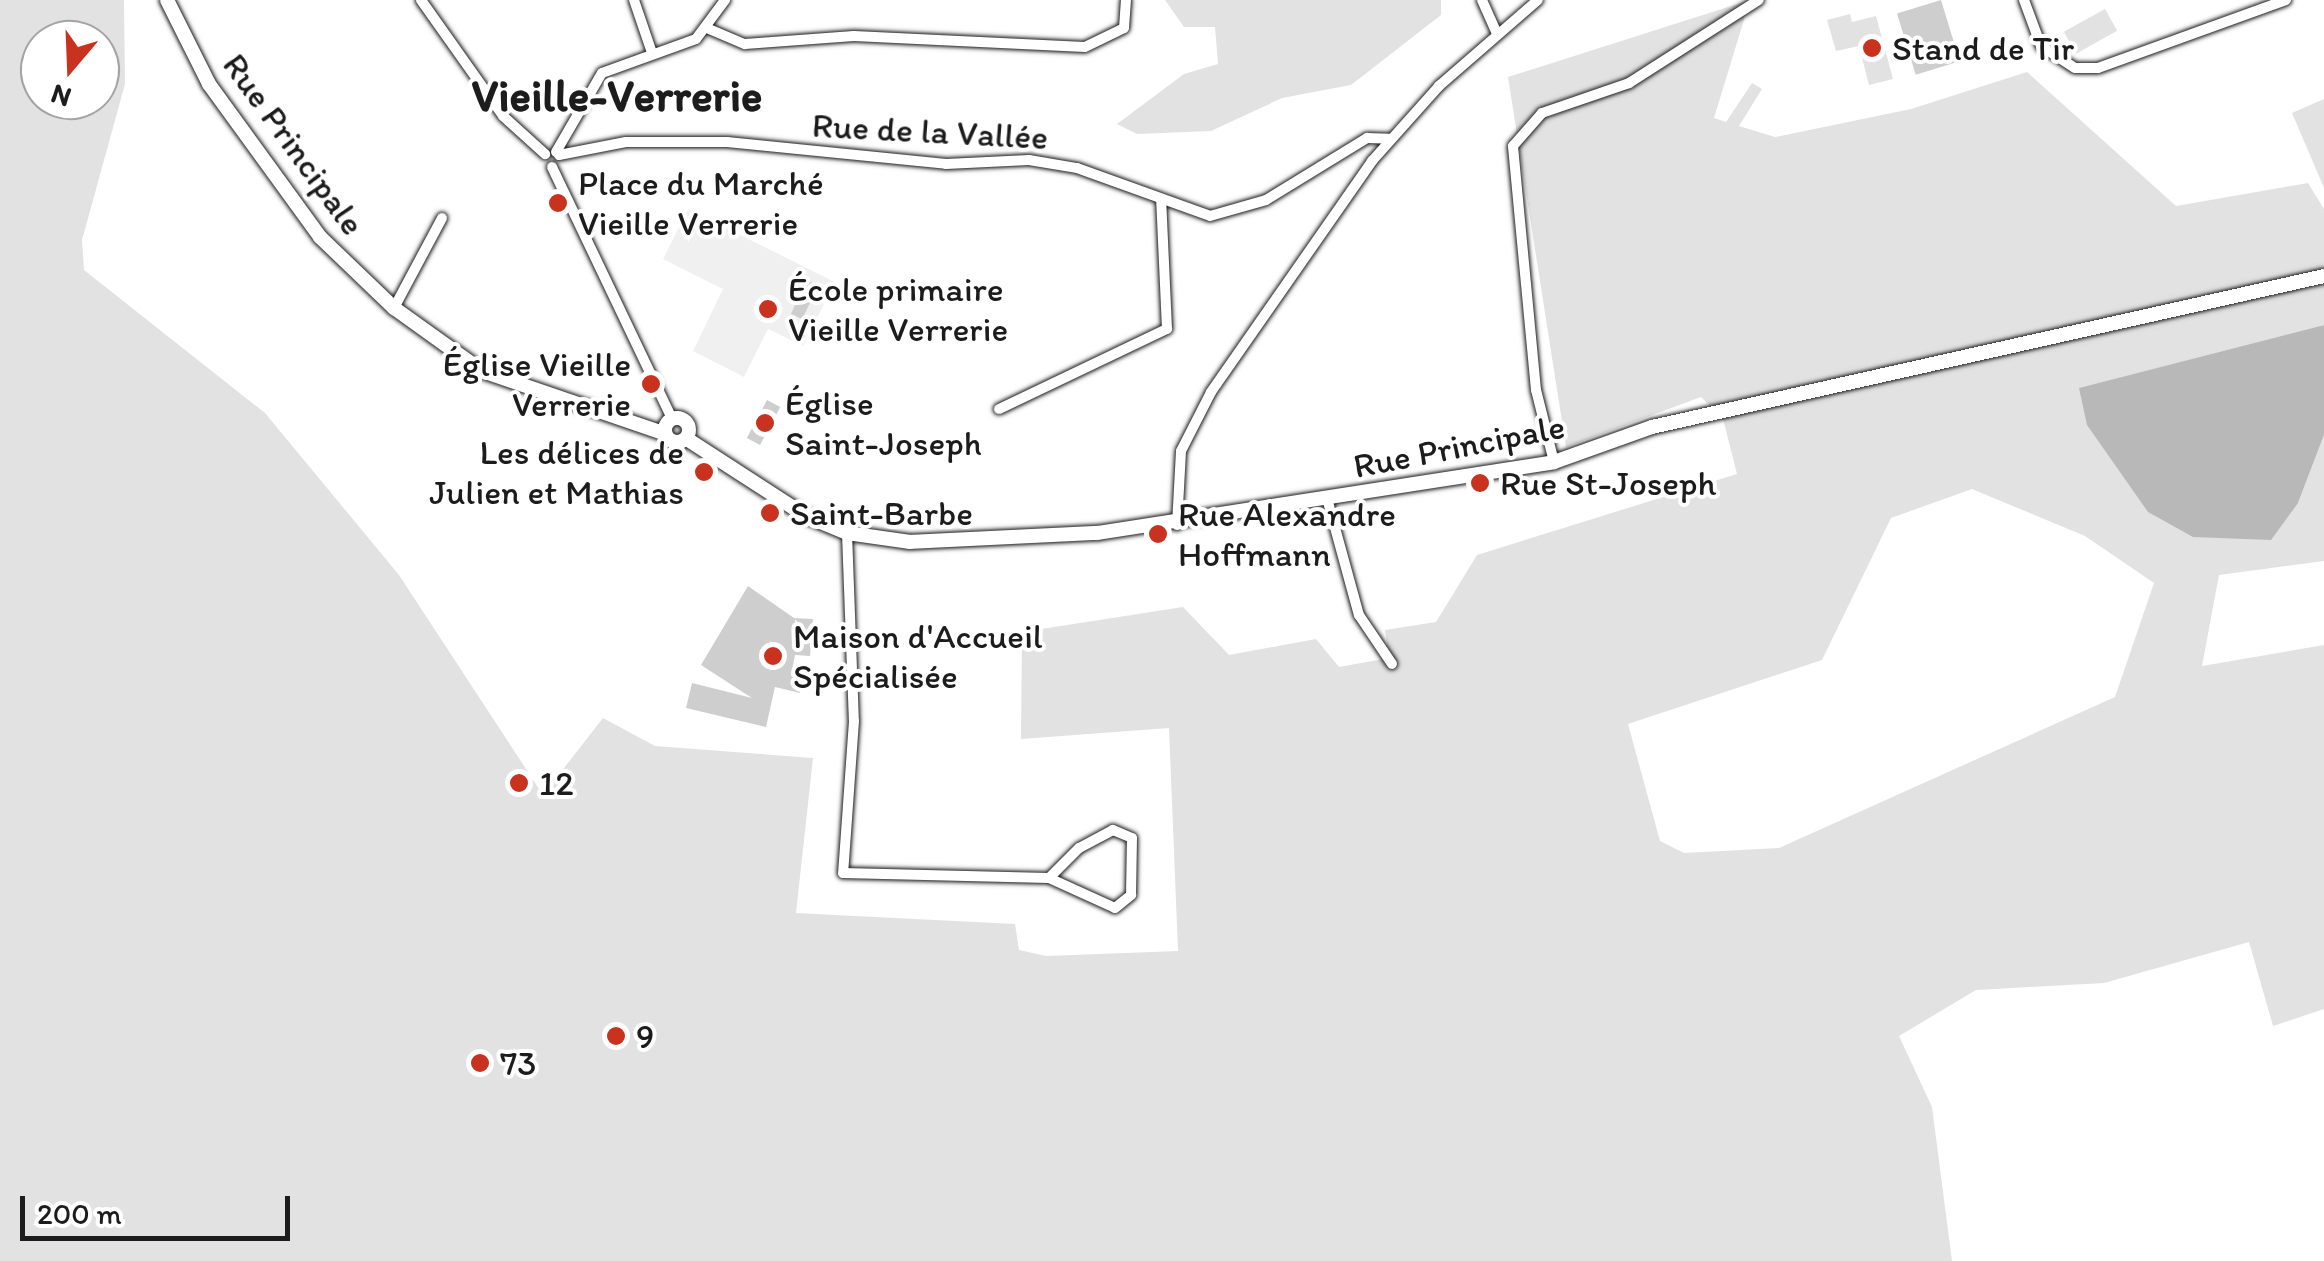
<!DOCTYPE html>
<html>
<head>
<meta charset="utf-8">
<style>
  body { margin:0 }
  #map { position:relative; width:2324px; height:1261px; overflow:hidden; background:#fff; font-family:Itim,sans-serif }
  div>[style] { position:absolute }
  .built>* { inset:0; background:#f0f0f0 }
  .green>* { inset:0; background:#e2e2e2; transform-origin:0 0 }
  .water>* { inset:0; background:#b8b8b8 }
  .building>* { inset:0; background:#cecece; transform-origin:0 0 }
  .roads { filter:drop-shadow(0 0 2px #1c1c1c) drop-shadow(0 0 2px #1c1c1c) }
  .street>* { height:10px; margin:-5px; padding:0 5px; transform-origin:5px; border-radius:5px; background:#fff }
  .secondary>* { height:14px; margin:-7px; padding:0 7px; transform-origin:7px; border-radius:7px; background:#fff }
  .secondary>.ring { margin:-7px; padding:0; box-sizing:content-box; background:none; border:14px solid #fff; border-radius:50% }
  .dots>* { width:28px; height:28px; translate:-50% -50%; box-sizing:border-box; border:5px solid #fff; border-radius:50% }
  span { translate:-50% -50%; white-space:nowrap; text-align:center; line-height:1.15; -webkit-text-stroke:8px #fff; paint-order:stroke }
  .poi-label { font-size:35px; color:#1c1c1c }
  .left { translate:0 -50%; text-align:left }
  .right { translate:-100% -50%; text-align:right }
  .street-label { font-size:35px; color:#1c1c1c }
  .district-label { font-size:45px; color:#1c1c1c; font-weight:700 }
  .north { position:absolute; left:20px; top:20px; width:100px; height:100px; box-sizing:border-box; background:#fff; border:2px solid #a4a4a4; border-radius:50%; rotate:199deg; font-size:28px; font-weight:700; line-height:40px; text-align:center; color:#1c1c1c }
  .north::after { content:''; display:block; margin:auto; width:35px; height:45px; background:#c8321e; clip-path:polygon(50% 0,100% 100%,50% 72%,0 100%) }
  .scale { position:absolute; left:20px; top:1196px; width:270px; height:45px; box-sizing:border-box; border:5px solid #1c1c1c; border-top:0; padding-left:12px; font-size:30px; line-height:35px; white-space:nowrap; color:#1c1c1c; -webkit-text-stroke:8px #fff; paint-order:stroke }
</style>
</head>
<body>
<div id="map">
  <div class="built">
    <i style="clip-path:polygon(688px 209px,835px 282px,803px 346px,768px 329px,744px 377px,693px 351px,723px 289px,663px 259px)"></i>
  </div>
  <div class="green">
    <i style="clip-path:polygon(evenodd,0 0,124px 0,125px 84px,82px 240px,84px 270px,265px 413px,399px 575px,543px 795px,603px 718px,655px 746px,813px 758px,796px 913px,1015px 924px,1019px 950px,1046px 956px,1178px 951px,1169px 728px,1021px 739px,1022px 632px,1183px 607px,1229px 655px,1316px 639px,1339px 667px,1389px 658px,1385px 630px,1436px 622px,1477px 555px,1737px 474px,1723px 419px,1701px 397px,1566px 447px,1508px 77px,1750px 0,1714px 118px,1726px 122px,1752px 83px,1762px 89px,1739px 126px,1775px 137px,1911px 109px,2027px 72px,2176px 206px,2308px 183px,2324px 209px,2324px 325px,2080px 388px,2298px 503px,2324px 435px,2324px 561px,2219px 575px,2202px 666px,2324px 645px,2324px 1009px,2273px 1026px,2249px 942px,2104px 983px,1976px 990px,1899px 1036px,1932px 1107px,1952px 1261px,0 1261px,0 0,40px 40px,100px 40px,100px 100px,40px 100px,40px 40px,0 0,1972px 489px,2085px 536px,2154px 583px,2115px 697px,1779px 848px,1684px 853px,1660px 841px,1628px 724px,1822px 660px,1891px 518px,1972px 489px)"></i>
    <i style="clip-path:polygon(1165px 0,1441px 0,1441px 15px,1351px 85px,1282px 98px,1211px 131px,1137px 134px,1117px 124px,1184px 74px,1218px 64px,1215px 27px,1184px 27px)"></i>
    <i style="left:2105px;top:9px;width:25px;height:47px;rotate:61deg"></i>
    <i style="clip-path:polygon(1850px 14px,1852px 22px,1876px 16px,1893px 79px,1869px 85px,1859px 46px,1836px 51px,1827px 20px)"></i>
    <i style="clip-path:polygon(2324px 99px,2324px 188px,2292px 113px)"></i>
  </div>
  <div class="water">
    <i style="clip-path:polygon(2324px 325px,2324px 435px,2298px 503px,2271px 540px,2193px 537px,2148px 512px,2087px 425px,2079px 388px)"></i>
  </div>
  <div class="building">
    <i style="left:1941px;top:0;width:64px;height:46px;rotate:73deg"></i>
    <i style="clip-path:polygon(794px 274px,830px 291px,824px 302px,813px 297px,802px 319px,791px 314px,801px 291px,789px 286px)"></i>
    <i style="left:767px;top:400px;width:15px;height:43px;rotate:28deg"></i>
    <i style="clip-path:polygon(748px 586px,794px 618px,813px 619px,810px 656px,795px 655px,791px 676px,804px 679px,800px 693px,775px 687px,766px 727px,686px 708px,692px 683px,752px 698px,701px 665px)"></i>
  </div>
  <div class="roads">
    <div class="street">
      <i style="left:421px;top:0;width:142px;rotate:54.7deg"></i>
      <i style="left:503px;top:116px;width:57px;rotate:42.1deg"></i>
      <i style="left:634px;top:0;width:56px;rotate:71.2deg"></i>
      <i style="left:1482px;top:0;width:37px;rotate:66deg"></i>
      <i style="left:2024px;top:0;width:49px;rotate:69.7deg"></i>
      <i style="left:2041px;top:46px;width:40px;rotate:32.9deg"></i>
      <i style="left:2075px;top:68px;width:23px"></i>
      <i style="left:2098px;top:68px;width:200px;rotate:-19.9deg"></i>
      <i style="left:709px;top:29px;width:39px;rotate:23deg"></i>
      <i style="left:745px;top:44px;width:109px;rotate:-4.2deg"></i>
      <i style="left:854px;top:36px;width:231px;rotate:2.7deg"></i>
      <i style="left:1085px;top:47px;width:43px;rotate:-26deg"></i>
      <i style="left:1124px;top:28px;width:28px;rotate:-86deg"></i>
      <i style="left:556px;top:152px;width:91px;rotate:-59.8deg"></i>
      <i style="left:602px;top:73px;width:100px;rotate:-19.9deg"></i>
      <i style="left:696px;top:39px;width:49px;rotate:-53.4deg"></i>
      <i style="left:559px;top:155px;width:68px;rotate:-11deg"></i>
      <i style="left:626px;top:142px;width:101px"></i>
      <i style="left:727px;top:142px;width:220px;rotate:5.7deg"></i>
      <i style="left:946px;top:164px;width:83px;rotate:-2.8deg"></i>
      <i style="left:1029px;top:160px;width:49px;rotate:9.5deg"></i>
      <i style="left:1077px;top:168px;width:141px;rotate:19.8deg"></i>
      <i style="left:1210px;top:216px;width:58px;rotate:-15.9deg"></i>
      <i style="left:1266px;top:200px;width:119px;rotate:-31.5deg"></i>
      <i style="left:1367px;top:138px;width:23px;rotate:2deg"></i>
      <i style="left:552px;top:167px;width:279px;rotate:64.5deg"></i>
      <i style="left:394px;top:308px;width:102px;rotate:-61.9deg"></i>
      <i style="left:999px;top:409px;width:186px;rotate:-25.5deg"></i>
      <i style="left:1167px;top:329px;width:130px;rotate:-92.6deg"></i>
      <i style="left:1554px;top:462px;width:74px;rotate:-104deg"></i>
      <i style="left:1536px;top:390px;width:245px;rotate:-95.4deg"></i>
      <i style="left:1513px;top:146px;width:44px;rotate:-48.7deg"></i>
      <i style="left:1542px;top:113px;width:92px;rotate:-19deg"></i>
      <i style="left:1629px;top:83px;width:154px;rotate:-32.6deg"></i>
      <i style="left:1328px;top:502px;width:117px;rotate:74.7deg"></i>
      <i style="left:1359px;top:615px;width:59px;rotate:56deg"></i>
      <i style="left:1177px;top:525px;width:74px;rotate:-86.9deg"></i>
      <i style="left:1181px;top:451px;width:66px;rotate:-63deg"></i>
      <i style="left:1211px;top:392px;width:282px;rotate:-55.1deg"></i>
      <i style="left:1372px;top:161px;width:101px;rotate:-48.2deg"></i>
      <i style="left:1439px;top:86px;width:131px;rotate:-41deg"></i>
      <i style="left:847px;top:533px;width:188px;rotate:87.9deg"></i>
      <i style="left:854px;top:721px;width:152px;rotate:94.1deg"></i>
      <i style="left:843px;top:873px;width:206px;rotate:1.4deg"></i>
      <i style="left:1049px;top:878px;width:72px;rotate:24.4deg"></i>
      <i style="left:1115px;top:908px;width:21px;rotate:-39deg"></i>
      <i style="left:1131px;top:895px;width:57px;rotate:-89deg"></i>
      <i style="left:1132px;top:838px;width:21px;rotate:-157deg"></i>
      <i style="left:1113px;top:830px;width:38px;rotate:152deg"></i>
      <i style="left:1079px;top:848px;width:42px;rotate:135deg"></i>
    </div>
    <div class="secondary">
      <i style="left:167px;top:0;width:94px;rotate:63.4deg"></i>
      <i style="left:209px;top:84px;width:189px;rotate:54deg"></i>
      <i style="left:320px;top:237px;width:103px;rotate:43.8deg"></i>
      <i style="left:394px;top:308px;width:108px;rotate:35.6deg"></i>
      <i style="left:482px;top:371px;width:194px;rotate:18.9deg"></i>
      <i class="ring" style="left:665px;top:418px;width:10px;height:10px"></i>
      <i style="left:687px;top:439px;width:142px;rotate:32.9deg"></i>
      <i style="left:806px;top:516px;width:44px;rotate:22.5deg"></i>
      <i style="left:847px;top:533px;width:64px;rotate:8.1deg"></i>
      <i style="left:910px;top:542px;width:187px;rotate:-2.8deg"></i>
      <i style="left:1097px;top:533px;width:462px;rotate:-8.8deg"></i>
      <i style="left:1554px;top:462px;width:104px;rotate:-19.7deg"></i>
      <i style="left:1652px;top:427px;width:689px;rotate:-12.66deg"></i>
    </div>
  </div>
  <div class="dots">
    <i style="left:1872px;top:48px;background:#c8321e"></i>
    <i style="left:558px;top:203px;background:#c8321e"></i>
    <i style="left:768px;top:309px;background:#c8321e"></i>
    <i style="left:651px;top:384px;background:#c8321e"></i>
    <i style="left:765px;top:423px;background:#c8321e"></i>
    <i style="left:704px;top:472px;background:#c8321e"></i>
    <i style="left:1480px;top:483px;background:#c8321e"></i>
    <i style="left:770px;top:513px;background:#c8321e"></i>
    <i style="left:1158px;top:534px;background:#c8321e"></i>
    <i style="left:773px;top:656px;background:#c8321e"></i>
    <i style="left:519px;top:783px;background:#c8321e"></i>
    <i style="left:616px;top:1036px;background:#c8321e"></i>
    <i style="left:480px;top:1063px;background:#c8321e"></i>
  </div>
  <div class="poi-label">
    <span class="left" style="left:1892px;top:48px">Stand de Tir</span>
    <span class="left" style="left:578px;top:203px">Place du Marché<br>Vieille Verrerie</span>
    <span class="left" style="left:788px;top:309px">École primaire<br>Vieille Verrerie</span>
    <span class="right" style="left:631px;top:384px">Église Vieille<br>Verrerie</span>
    <span class="left" style="left:785px;top:423px">Église<br>Saint-Joseph</span>
    <span class="right" style="left:684px;top:472px">Les délices de<br>Julien et Mathias</span>
    <span class="left" style="left:1500px;top:483px">Rue St-Joseph</span>
    <span class="left" style="left:790px;top:513px">Saint-Barbe</span>
    <span class="left" style="left:1178px;top:534px">Rue Alexandre<br>Hoffmann</span>
    <span class="left" style="left:793px;top:656px">Maison d'Accueil<br>Spécialisée</span>
    <span class="left" style="left:539px;top:783px">12</span>
    <span class="left" style="left:636px;top:1036px">9</span>
    <span class="left" style="left:500px;top:1063px">73</span>
  </div>
  <div class="street-label">
    <span style="left:930px;top:131px;rotate:3deg">Rue de la Vallée</span>
    <span style="left:294px;top:144px;rotate:54deg">Rue Principale</span>
    <span style="left:1459px;top:446px;rotate:-11deg">Rue Principale</span>
  </div>
  <div class="district-label">
    <span style="left:617px;top:96px">Vieille-Verrerie</span>
  </div>
  <div class="north">N</div>
  <div class="scale">200 m</div>
</div>
</body>
</html>
